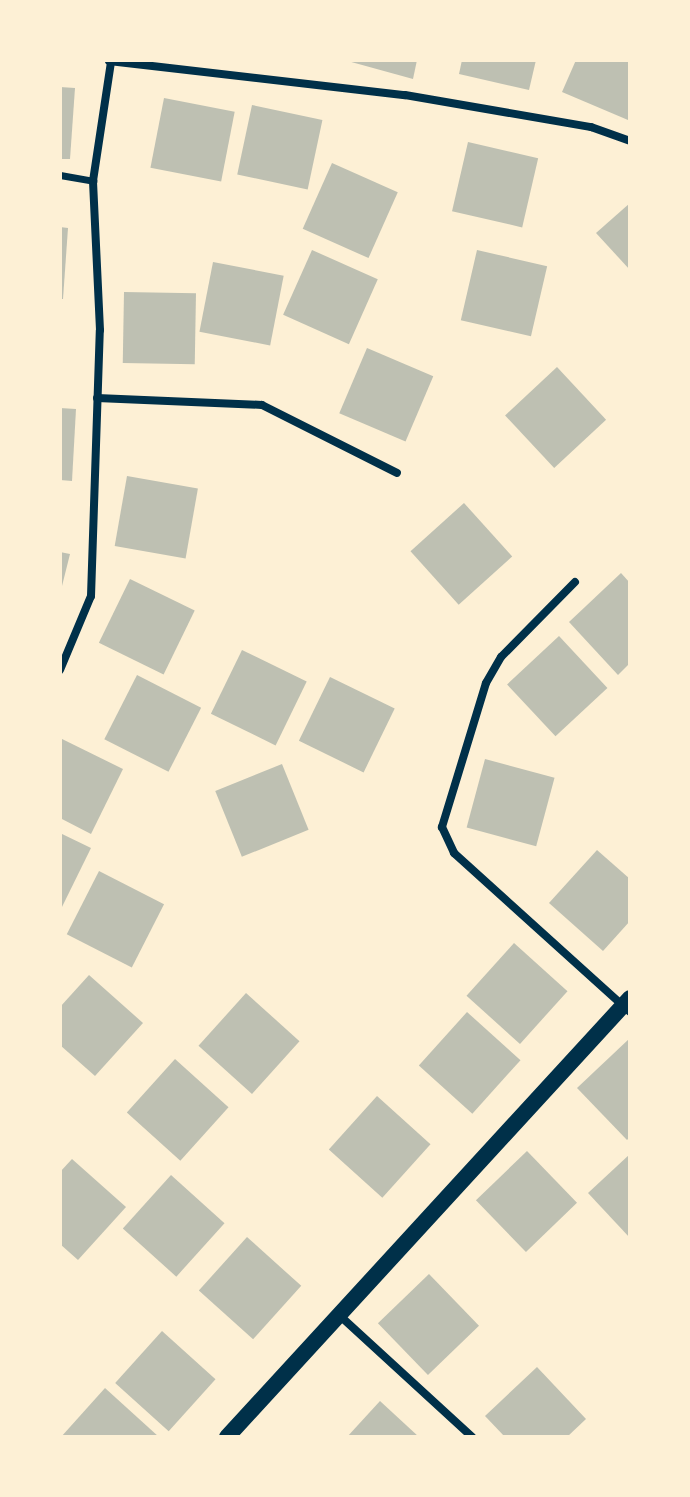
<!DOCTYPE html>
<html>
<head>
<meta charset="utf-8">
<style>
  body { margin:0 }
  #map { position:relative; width:690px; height:1497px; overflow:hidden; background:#fdf0d5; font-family:"Noto Sans",sans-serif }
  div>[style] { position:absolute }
  .building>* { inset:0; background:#bec0b2; transform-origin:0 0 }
  .pedestrian>* { height:7px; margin:-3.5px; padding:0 3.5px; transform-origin:3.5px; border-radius:3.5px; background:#003049 }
  .minor>* { height:8px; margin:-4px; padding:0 4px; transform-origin:4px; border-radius:4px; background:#003049 }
  .secondary>* { height:16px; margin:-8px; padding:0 8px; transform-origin:8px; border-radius:8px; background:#003049 }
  span { translate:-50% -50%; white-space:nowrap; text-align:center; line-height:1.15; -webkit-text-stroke:7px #fdf0d5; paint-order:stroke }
  .frame { position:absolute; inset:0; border:62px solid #fdf0d5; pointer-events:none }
</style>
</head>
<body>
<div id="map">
  <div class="building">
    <i style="clip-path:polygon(344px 60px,417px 60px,413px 79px)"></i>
    <i style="clip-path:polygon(462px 60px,536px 60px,529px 90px,459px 74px)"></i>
    <i style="clip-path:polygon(576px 60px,630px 60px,628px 120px,562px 92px)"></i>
    <i style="clip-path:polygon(60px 87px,75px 88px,70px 159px,60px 159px)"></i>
    <i style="left:164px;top:98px;width:72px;height:71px;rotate:11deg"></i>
    <i style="left:252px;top:105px;width:72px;height:71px;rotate:12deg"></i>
    <i style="left:468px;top:142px;width:72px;height:71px;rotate:13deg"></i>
    <i style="left:332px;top:163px;width:72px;height:72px;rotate:24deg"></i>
    <i style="clip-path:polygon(630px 203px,630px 270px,596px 233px)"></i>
    <i style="clip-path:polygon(60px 227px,68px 228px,63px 299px,60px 299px)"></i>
    <i style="left:312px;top:250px;width:72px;height:71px;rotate:24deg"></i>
    <i style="left:477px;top:250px;width:72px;height:72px;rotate:13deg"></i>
    <i style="left:213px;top:262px;width:72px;height:71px;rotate:11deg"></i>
    <i style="left:124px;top:292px;width:72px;height:71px;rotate:1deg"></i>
    <i style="left:367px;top:348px;width:72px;height:71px;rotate:23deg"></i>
    <i style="left:557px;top:367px;width:72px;height:71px;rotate:47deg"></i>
    <i style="clip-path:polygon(60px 408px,76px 409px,72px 481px,60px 480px)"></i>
    <i style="left:127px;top:476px;width:72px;height:71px;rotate:10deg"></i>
    <i style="left:464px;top:503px;width:72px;height:72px;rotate:48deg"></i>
    <i style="clip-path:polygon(60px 552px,70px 554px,61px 590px,60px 590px)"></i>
    <i style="clip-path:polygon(621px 573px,630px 583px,630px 663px,618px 675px,569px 622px)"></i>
    <i style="left:130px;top:579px;width:72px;height:71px;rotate:26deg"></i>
    <i style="left:559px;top:636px;width:71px;height:71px;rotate:47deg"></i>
    <i style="left:242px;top:650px;width:72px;height:71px;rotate:26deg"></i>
    <i style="left:137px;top:675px;width:72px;height:72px;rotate:27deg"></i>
    <i style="left:330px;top:677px;width:72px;height:71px;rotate:26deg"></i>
    <i style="clip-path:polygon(60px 738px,123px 769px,91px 834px,60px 818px)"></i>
    <i style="left:485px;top:759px;width:72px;height:71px;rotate:15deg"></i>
    <i style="left:282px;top:764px;width:71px;height:72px;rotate:68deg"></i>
    <i style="clip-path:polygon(60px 833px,91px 848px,60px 911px)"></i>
    <i style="clip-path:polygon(597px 850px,630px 879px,630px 921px,603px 951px,549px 903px)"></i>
    <i style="left:99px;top:871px;width:73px;height:71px;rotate:27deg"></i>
    <i style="left:514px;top:943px;width:72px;height:71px;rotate:42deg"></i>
    <i style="clip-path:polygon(89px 975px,143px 1023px,95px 1076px,60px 1045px,60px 1007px)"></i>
    <i style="left:246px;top:993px;width:72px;height:71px;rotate:42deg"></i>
    <i style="left:467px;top:1012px;width:72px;height:72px;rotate:42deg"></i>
    <i style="clip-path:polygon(630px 1038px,630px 1137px,627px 1140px,577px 1088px)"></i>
    <i style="left:175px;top:1059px;width:72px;height:72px;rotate:42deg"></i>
    <i style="left:377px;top:1096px;width:72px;height:72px;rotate:42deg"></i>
    <i style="left:527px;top:1151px;width:72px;height:71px;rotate:46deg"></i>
    <i style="clip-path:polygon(630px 1154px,630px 1238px,588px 1193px)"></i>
    <i style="clip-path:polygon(72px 1159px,126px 1207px,78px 1260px,60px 1244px,60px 1172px)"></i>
    <i style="left:171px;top:1175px;width:72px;height:72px;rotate:42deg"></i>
    <i style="left:247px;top:1237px;width:73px;height:72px;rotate:42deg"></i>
    <i style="left:429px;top:1274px;width:72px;height:71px;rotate:46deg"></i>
    <i style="left:162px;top:1331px;width:72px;height:70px;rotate:42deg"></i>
    <i style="clip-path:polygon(537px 1367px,586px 1419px,567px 1437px,505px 1437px,485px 1416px)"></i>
    <i style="clip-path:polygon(105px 1388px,159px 1437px,61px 1437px)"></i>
    <i style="clip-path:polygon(380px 1401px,419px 1437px,347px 1437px)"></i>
  </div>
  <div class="pedestrian">
    <i style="left:60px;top:175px;width:34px;rotate:10deg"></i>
  </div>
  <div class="minor">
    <i style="left:109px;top:61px;width:298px;rotate:6.6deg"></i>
    <i style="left:405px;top:95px;width:189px;rotate:9.8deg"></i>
    <i style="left:591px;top:127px;width:41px;rotate:19.7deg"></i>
    <i style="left:97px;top:398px;width:165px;rotate:2.4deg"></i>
    <i style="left:262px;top:405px;width:151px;rotate:26.7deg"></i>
    <i style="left:575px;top:582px;width:105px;rotate:134.6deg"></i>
    <i style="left:501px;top:657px;width:30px;rotate:120deg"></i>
    <i style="left:486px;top:683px;width:151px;rotate:107deg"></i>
    <i style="left:442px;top:827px;width:29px;rotate:65deg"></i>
    <i style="left:454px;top:853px;width:237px;rotate:42.1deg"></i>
    <i style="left:60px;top:670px;width:80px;rotate:-67.3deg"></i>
    <i style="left:91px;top:596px;width:266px;rotate:-88.1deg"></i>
    <i style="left:100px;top:330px;width:149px;rotate:-92.7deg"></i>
    <i style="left:93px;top:181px;width:120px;rotate:-81.4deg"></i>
    <i style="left:338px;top:1314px;width:182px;rotate:42.5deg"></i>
  </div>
  <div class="secondary">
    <i style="left:227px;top:1437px;width:596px;rotate:-47.45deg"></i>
  </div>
  <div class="frame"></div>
</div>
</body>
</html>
